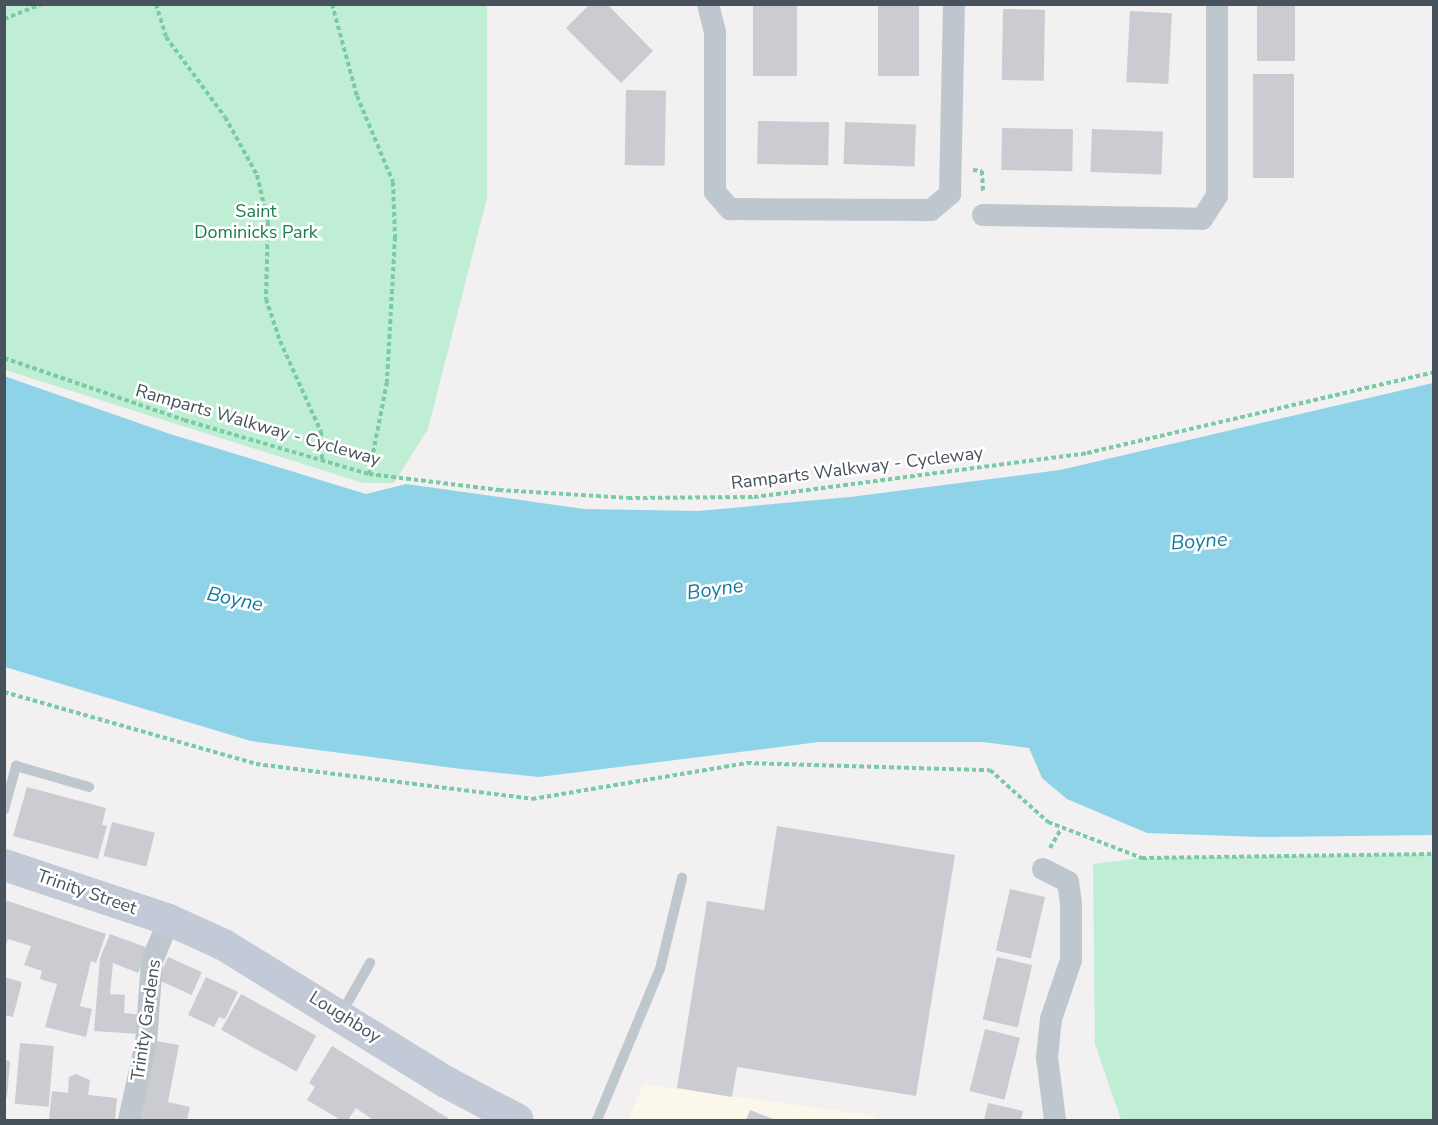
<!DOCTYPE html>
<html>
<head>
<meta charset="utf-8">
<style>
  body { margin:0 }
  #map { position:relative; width:1438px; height:1125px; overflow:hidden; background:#f2f0f0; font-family:"Nunito Sans",sans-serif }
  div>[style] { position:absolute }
  .commercial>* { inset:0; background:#fcf7eb }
  .green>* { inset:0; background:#c0eed4 }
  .water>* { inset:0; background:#8fd3e9 }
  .building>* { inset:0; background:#caccd2; transform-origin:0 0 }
  .path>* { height:4px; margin-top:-2px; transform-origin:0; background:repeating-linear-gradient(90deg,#79cba6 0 4.5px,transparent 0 7.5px) }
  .service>* { height:10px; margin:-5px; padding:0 5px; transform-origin:5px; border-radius:5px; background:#bec7ce }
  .minor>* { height:22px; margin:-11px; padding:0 11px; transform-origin:11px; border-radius:11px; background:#bec7ce }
  .secondary>* { height:32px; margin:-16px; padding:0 16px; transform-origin:16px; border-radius:16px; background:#c1cad6 }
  span { translate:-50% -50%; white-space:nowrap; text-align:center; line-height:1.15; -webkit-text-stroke:5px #fff; paint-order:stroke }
  .park-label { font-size:18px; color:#1a7d4f }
  .street-label { font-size:18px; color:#48525d }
  .water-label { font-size:20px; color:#117ca0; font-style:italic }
  .frame { position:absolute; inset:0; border:6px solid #48525d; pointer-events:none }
</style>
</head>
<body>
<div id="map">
  <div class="commercial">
    <i style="clip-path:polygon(643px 1084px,876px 1116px,874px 1120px,628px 1120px)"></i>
  </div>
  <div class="green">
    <i style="clip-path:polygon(5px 4px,487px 5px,487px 198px,428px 429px,394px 483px,363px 483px,5px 370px)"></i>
    <i style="clip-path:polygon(1433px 854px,1433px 1120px,1121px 1120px,1095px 1044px,1093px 864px,1142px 858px)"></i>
  </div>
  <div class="water">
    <i style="clip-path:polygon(4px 376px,170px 434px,366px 494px,406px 484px,584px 509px,698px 511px,850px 497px,1060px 470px,1433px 383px,1433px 835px,1261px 837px,1147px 833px,1067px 799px,1042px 778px,1029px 748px,983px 742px,819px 742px,539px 777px,461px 769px,251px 741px,5px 667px)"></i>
  </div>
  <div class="building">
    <i style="clip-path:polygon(590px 4px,607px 4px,653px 51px,621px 83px,566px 28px)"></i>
    <i style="left:753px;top:4px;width:44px;height:72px"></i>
    <i style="left:878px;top:4px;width:41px;height:72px"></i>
    <i style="left:1257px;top:4px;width:38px;height:57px"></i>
    <i style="left:1003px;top:9px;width:42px;height:71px;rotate:1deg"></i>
    <i style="left:1130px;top:11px;width:42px;height:71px;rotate:3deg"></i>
    <i style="left:1253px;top:74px;width:41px;height:104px"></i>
    <i style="left:626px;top:90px;width:40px;height:75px;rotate:1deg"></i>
    <i style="left:758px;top:121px;width:71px;height:43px;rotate:1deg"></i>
    <i style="left:845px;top:122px;width:71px;height:42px;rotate:2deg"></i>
    <i style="left:1002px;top:128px;width:71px;height:42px;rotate:1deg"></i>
    <i style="left:1092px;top:129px;width:71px;height:43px;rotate:2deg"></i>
    <i style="clip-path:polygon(27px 787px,106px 808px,102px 825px,107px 826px,98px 859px,13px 836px)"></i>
    <i style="left:112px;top:822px;width:44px;height:35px;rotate:14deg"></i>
    <i style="clip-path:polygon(777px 826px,955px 855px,916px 1096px,737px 1067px,732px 1097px,677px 1088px,707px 901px,764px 910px)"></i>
    <i style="left:1010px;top:889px;width:36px;height:63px;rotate:13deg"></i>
    <i style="clip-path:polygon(5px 900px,106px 934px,96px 963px,91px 961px,80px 1006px,92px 1009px,86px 1037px,45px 1027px,57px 984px,40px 979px,42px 971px,24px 965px,31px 946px,8px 939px,5px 948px)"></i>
    <i style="clip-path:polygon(110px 934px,148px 948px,138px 973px,113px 963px,110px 994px,125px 995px,124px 1013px,143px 1015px,141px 1034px,94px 1031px,100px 958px)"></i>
    <i style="left:168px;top:957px;width:37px;height:25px;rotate:24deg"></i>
    <i style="left:997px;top:957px;width:36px;height:64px;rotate:13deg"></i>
    <i style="clip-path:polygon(4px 977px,22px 982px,13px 1017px,4px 1015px)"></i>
    <i style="clip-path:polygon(206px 977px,238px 992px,225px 1019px,219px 1017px,214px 1027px,188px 1015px)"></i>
    <i style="left:241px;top:994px;width:86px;height:41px;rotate:29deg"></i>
    <i style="left:985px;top:1029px;width:36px;height:64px;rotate:14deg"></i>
    <i style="clip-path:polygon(155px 1041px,179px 1045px,168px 1102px,190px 1107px,187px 1120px,139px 1120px)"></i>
    <i style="left:20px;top:1043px;width:34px;height:61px;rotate:5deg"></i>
    <i style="clip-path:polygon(332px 1046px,385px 1079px,451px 1120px,373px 1120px,356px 1108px,348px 1120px,341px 1120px,307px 1100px,315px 1087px,309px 1083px)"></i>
    <i style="clip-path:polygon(4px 1060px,10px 1061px,7px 1097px,4px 1097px)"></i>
    <i style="clip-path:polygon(76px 1074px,90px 1080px,88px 1095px,117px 1098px,115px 1120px,49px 1120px,52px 1091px,68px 1093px,69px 1077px)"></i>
    <i style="clip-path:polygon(988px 1103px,1023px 1111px,1021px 1120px,984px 1120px)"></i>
    <i style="clip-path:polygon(750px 1110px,776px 1120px,746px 1120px)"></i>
  </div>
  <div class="path">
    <i style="left:156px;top:4px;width:34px;rotate:73deg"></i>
    <i style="left:166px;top:37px;width:99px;rotate:53.6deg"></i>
    <i style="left:225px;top:117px;width:66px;rotate:61.1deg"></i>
    <i style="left:257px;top:175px;width:48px;rotate:76.8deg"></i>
    <i style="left:268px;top:222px;width:77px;rotate:91.5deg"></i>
    <i style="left:266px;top:299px;width:44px;rotate:71.6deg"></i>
    <i style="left:280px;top:341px;width:100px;rotate:65.7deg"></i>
    <i style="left:321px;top:432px;width:29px;rotate:88deg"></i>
    <i style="left:332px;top:4px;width:95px;rotate:74.8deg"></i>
    <i style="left:357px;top:96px;width:93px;rotate:67.3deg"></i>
    <i style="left:393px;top:182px;width:55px;rotate:87.9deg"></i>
    <i style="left:395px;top:237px;width:145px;rotate:93.2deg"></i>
    <i style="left:387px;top:382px;width:94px;rotate:101.1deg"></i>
    <i style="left:4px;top:19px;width:41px;rotate:-21.5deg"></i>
    <i style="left:973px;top:170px;width:9px;rotate:6deg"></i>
    <i style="left:982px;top:171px;width:22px;rotate:87deg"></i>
    <i style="left:4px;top:358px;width:190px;rotate:19deg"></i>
    <i style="left:184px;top:420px;width:193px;rotate:16.3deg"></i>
    <i style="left:369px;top:474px;width:131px;rotate:7deg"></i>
    <i style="left:499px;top:490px;width:129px;rotate:3.5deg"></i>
    <i style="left:628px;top:498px;width:126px;rotate:-0.5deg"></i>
    <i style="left:754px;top:497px;width:336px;rotate:-7.5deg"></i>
    <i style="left:1087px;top:453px;width:356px;rotate:-13.1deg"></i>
    <i style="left:4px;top:692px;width:262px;rotate:15.9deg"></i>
    <i style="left:256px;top:764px;width:278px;rotate:7.2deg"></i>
    <i style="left:532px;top:799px;width:218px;rotate:-9.5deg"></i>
    <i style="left:747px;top:763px;width:243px;rotate:1.7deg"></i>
    <i style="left:990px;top:770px;width:78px;rotate:41.9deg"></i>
    <i style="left:1048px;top:822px;width:101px;rotate:21deg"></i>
    <i style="left:1142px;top:858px;width:292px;rotate:-0.8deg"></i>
    <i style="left:1050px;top:848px;width:22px;rotate:-60deg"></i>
  </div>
  <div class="service">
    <i style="left:4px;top:810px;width:46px;rotate:-74.7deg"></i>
    <i style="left:16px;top:766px;width:76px;rotate:16deg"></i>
    <i style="left:341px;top:1014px;width:59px;rotate:-60.4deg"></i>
    <i style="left:597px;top:1120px;width:164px;rotate:-67.4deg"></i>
    <i style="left:660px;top:969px;width:94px;rotate:-76.4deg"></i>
  </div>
  <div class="minor">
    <i style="left:708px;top:4px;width:30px;rotate:76deg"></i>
    <i style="left:715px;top:33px;width:159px;rotate:90deg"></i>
    <i style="left:715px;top:192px;width:23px;rotate:49deg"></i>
    <i style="left:730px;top:209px;width:201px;rotate:0.3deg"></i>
    <i style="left:931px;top:210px;width:25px;rotate:-40deg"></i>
    <i style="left:950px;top:194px;width:190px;rotate:-88.8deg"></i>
    <i style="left:983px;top:215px;width:219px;rotate:1deg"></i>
    <i style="left:1202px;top:219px;width:27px;rotate:-57deg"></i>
    <i style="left:1217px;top:196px;width:192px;rotate:-90deg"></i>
    <i style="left:1043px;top:869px;width:28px;rotate:27deg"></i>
    <i style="left:1068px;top:882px;width:22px;rotate:82deg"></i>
    <i style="left:1071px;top:904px;width:56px;rotate:90deg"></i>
    <i style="left:1071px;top:960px;width:62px;rotate:108.7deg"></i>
    <i style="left:1051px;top:1019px;width:38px;rotate:96deg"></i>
    <i style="left:1047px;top:1057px;width:64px;rotate:82.8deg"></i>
    <i style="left:129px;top:1120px;width:79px;rotate:-77.6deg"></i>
    <i style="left:146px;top:1043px;width:82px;rotate:-85.8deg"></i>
    <i style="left:152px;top:961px;width:44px;rotate:-67.5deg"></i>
  </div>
  <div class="secondary">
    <i style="left:4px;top:865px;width:174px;rotate:18.4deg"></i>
    <i style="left:169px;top:920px;width:60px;rotate:24.4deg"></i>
    <i style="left:224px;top:945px;width:261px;rotate:31.7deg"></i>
    <i style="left:446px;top:1082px;width:81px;rotate:27.8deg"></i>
  </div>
  <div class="park-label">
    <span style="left:256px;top:222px">Saint<br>Dominicks Park</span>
  </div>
  <div class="street-label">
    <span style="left:258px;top:425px;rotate:16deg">Ramparts Walkway - Cycleway</span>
    <span style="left:857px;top:468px;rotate:-7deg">Ramparts Walkway - Cycleway</span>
    <span style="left:87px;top:892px;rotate:19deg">Trinity Street</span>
    <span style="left:345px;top:1017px;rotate:32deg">Loughboy</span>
    <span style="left:146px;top:1020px;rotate:-82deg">Trinity Gardens</span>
  </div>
  <div class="water-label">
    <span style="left:1199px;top:541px;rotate:-4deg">Boyne</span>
    <span style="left:715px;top:589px;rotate:-8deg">Boyne</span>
    <span style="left:235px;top:599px;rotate:12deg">Boyne</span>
  </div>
  <div class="frame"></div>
</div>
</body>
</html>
